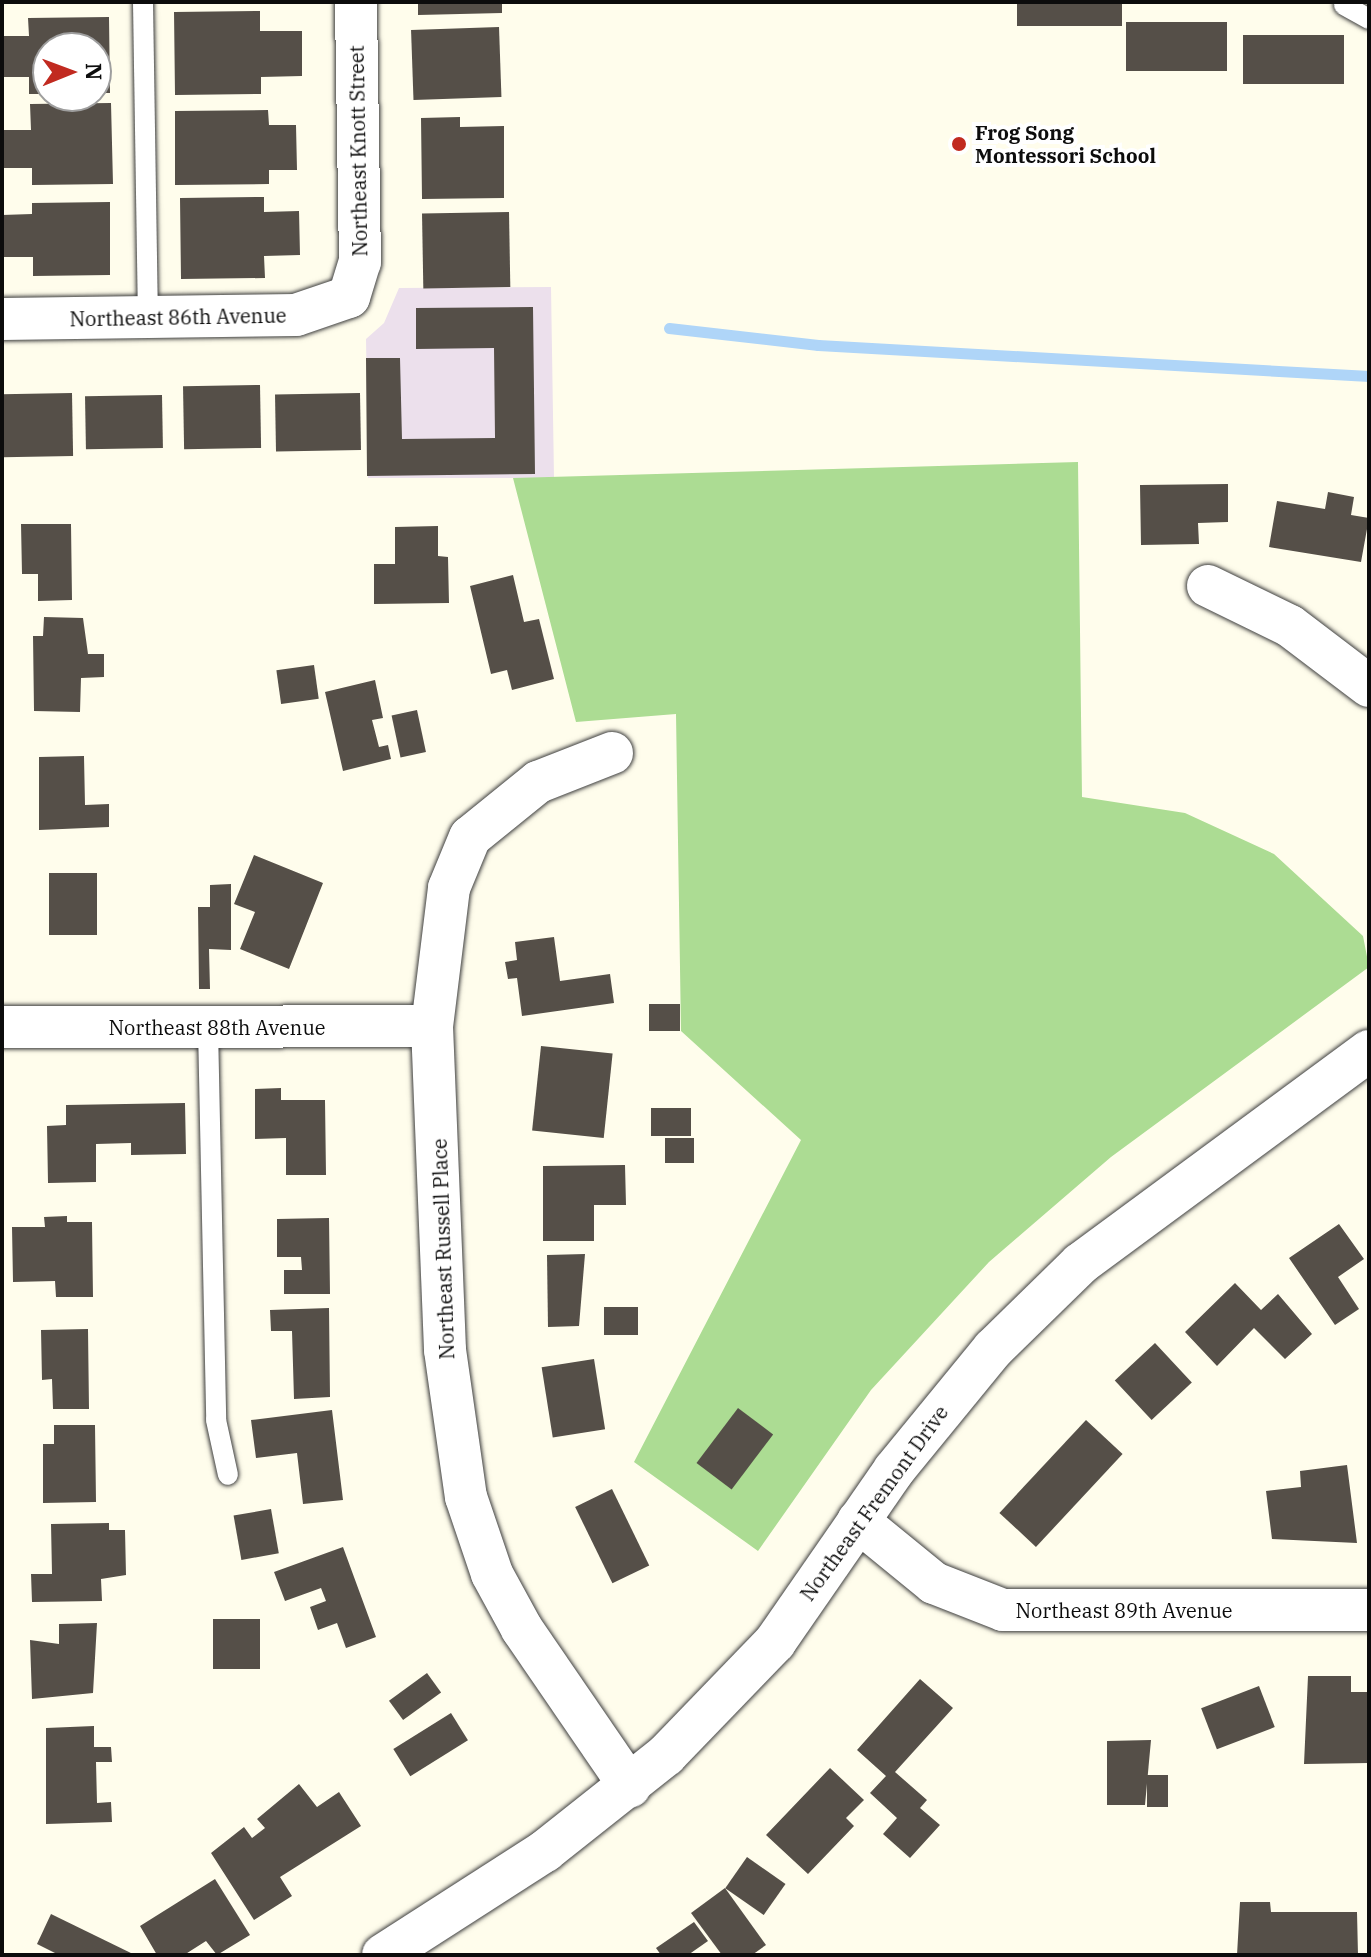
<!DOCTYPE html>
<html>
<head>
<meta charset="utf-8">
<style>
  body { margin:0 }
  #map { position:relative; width:1371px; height:1957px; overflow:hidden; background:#fffdec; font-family:"IBM Plex Serif",serif }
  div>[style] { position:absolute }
  .industrial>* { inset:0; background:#ece0ec }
  .forest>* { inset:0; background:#acdc93 }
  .stream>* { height:11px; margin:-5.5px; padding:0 5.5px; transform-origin:5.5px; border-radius:5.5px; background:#afd5f8 }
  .building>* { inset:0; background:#554f48; transform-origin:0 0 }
  .roads { filter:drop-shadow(0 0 2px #3f3f3f) drop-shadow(0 0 2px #3f3f3f) }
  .service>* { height:20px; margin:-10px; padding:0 10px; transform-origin:10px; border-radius:10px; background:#fff }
  .minor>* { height:42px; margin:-21px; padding:0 21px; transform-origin:21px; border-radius:21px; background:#fff }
  .dots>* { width:22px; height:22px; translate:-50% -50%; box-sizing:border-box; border:4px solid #fff; border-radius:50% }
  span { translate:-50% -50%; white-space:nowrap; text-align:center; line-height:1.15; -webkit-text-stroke:8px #fff; paint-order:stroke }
  .poi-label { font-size:20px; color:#0c0c0c; font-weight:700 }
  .left { translate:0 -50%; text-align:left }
  .street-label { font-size:20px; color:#0c0c0c }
  .frame { position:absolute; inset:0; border:4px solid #0c0c0c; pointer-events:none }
  .north { position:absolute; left:32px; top:32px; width:80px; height:80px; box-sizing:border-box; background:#fff; border:2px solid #9e9e9e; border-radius:50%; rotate:89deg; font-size:22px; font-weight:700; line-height:32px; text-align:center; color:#0c0c0c }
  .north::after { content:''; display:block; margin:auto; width:28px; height:36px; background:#c12a20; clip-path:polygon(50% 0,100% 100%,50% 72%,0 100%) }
</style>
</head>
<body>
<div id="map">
  <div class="industrial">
    <i style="clip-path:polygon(551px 287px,554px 478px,368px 478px,366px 339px,384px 323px,399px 288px)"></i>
  </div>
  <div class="forest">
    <i style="clip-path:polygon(1078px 462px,1082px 797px,1185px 813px,1274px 854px,1363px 936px,1369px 967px,1111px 1157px,989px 1262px,871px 1390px,758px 1551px,634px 1462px,801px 1140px,681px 1031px,676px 714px,576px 722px,513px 478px)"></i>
  </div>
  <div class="stream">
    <i style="left:669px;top:328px;width:150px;rotate:6.5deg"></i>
    <i style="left:818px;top:345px;width:552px;rotate:3.22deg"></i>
  </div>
  <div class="building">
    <i style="clip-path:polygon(418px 2px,502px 2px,502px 13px,418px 15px)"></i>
    <i style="left:1017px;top:2px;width:105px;height:24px"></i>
    <i style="clip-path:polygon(260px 11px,260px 31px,302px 31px,302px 76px,261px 77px,261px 94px,175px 95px,174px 12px)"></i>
    <i style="clip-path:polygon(109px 17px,110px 93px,96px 93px,96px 48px,48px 48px,48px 94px,29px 94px,29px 77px,2px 77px,2px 36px,29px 36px,28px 18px)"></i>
    <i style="left:1227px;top:22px;width:49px;height:101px;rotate:90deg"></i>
    <i style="left:499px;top:27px;width:70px;height:88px;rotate:88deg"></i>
    <i style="left:1243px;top:35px;width:101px;height:49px"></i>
    <i style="clip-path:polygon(111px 103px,113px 184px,32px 185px,32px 168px,2px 168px,2px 130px,31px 130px,30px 104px)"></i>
    <i style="clip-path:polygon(268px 110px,269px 125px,296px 125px,297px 170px,269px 170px,269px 184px,175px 185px,175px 111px)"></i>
    <i style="clip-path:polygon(460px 117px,460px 127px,504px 126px,504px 198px,422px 199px,421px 118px)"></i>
    <i style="clip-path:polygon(264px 197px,264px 212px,299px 211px,300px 255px,264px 256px,265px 278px,181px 279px,180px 198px)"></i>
    <i style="clip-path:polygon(110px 202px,110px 275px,33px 276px,33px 257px,2px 257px,2px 215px,32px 214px,32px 203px)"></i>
    <i style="left:509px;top:212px;width:75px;height:87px;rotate:89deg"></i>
    <i style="clip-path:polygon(533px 307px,535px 474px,367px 476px,366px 358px,400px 358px,402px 439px,495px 438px,494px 348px,416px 349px,416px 308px)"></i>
    <i style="left:260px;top:385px;width:63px;height:77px;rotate:89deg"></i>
    <i style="left:72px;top:393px;width:63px;height:70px;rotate:89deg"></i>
    <i style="left:360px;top:393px;width:57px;height:85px;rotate:89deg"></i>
    <i style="left:162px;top:395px;width:53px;height:77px;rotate:89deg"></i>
    <i style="clip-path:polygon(1228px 484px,1228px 522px,1198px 523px,1199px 544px,1141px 545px,1140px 485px)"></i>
    <i style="clip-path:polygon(1328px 492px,1354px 497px,1351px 515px,1369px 518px,1361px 562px,1269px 547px,1277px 501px,1325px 509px)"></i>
    <i style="clip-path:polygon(21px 524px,71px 524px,72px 600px,38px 601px,38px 574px,22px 574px)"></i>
    <i style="clip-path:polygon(438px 526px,438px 556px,448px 557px,449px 603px,374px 604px,374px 564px,395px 564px,395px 527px)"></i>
    <i style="clip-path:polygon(513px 575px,524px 622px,539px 619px,554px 679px,512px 690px,507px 670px,491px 674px,470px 586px)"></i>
    <i style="clip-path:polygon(44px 617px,83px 618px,88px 654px,104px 654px,104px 677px,81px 678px,80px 712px,34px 711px,33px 636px,43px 636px)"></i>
    <i style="left:314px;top:665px;width:34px;height:38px;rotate:82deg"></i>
    <i style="clip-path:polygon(375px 680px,383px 718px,372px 720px,379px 747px,388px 745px,391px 759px,343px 771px,325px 692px)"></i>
    <i style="left:417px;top:710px;width:43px;height:26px;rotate:78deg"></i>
    <i style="clip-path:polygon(84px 756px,85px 805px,109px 804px,109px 827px,39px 830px,39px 757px)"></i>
    <i style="clip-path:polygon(254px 855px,323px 883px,289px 969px,240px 949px,255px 912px,234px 904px)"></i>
    <i style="left:49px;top:873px;width:48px;height:62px"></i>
    <i style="clip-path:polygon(231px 884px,231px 950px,209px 949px,210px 989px,199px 989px,198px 907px,210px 907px,210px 885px)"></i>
    <i style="clip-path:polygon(554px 937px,560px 981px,610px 974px,614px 1003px,522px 1016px,517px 978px,508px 979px,505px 962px,517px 960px,515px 942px)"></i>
    <i style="left:680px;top:1004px;width:27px;height:31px;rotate:90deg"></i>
    <i style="left:541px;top:1046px;width:72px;height:85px;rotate:6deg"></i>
    <i style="clip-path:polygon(281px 1088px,281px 1100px,325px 1100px,326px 1175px,286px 1175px,286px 1138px,255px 1139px,255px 1089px)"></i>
    <i style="clip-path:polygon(185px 1103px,186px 1154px,131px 1155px,131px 1143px,96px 1144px,96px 1182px,48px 1183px,47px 1126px,66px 1125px,66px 1105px)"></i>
    <i style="left:651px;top:1108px;width:40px;height:28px"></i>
    <i style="left:665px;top:1138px;width:29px;height:25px"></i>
    <i style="clip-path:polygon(625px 1165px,626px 1205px,594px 1205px,594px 1241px,543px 1241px,543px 1166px)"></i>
    <i style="clip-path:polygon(67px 1216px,67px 1222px,92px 1222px,93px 1297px,56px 1297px,55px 1281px,13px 1282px,12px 1227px,45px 1227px,44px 1217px)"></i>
    <i style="clip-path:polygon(329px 1218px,330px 1294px,284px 1294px,284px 1270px,302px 1270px,301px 1257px,277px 1257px,277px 1219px)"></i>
    <i style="clip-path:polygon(1339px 1224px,1364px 1259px,1338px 1277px,1359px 1309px,1335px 1325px,1289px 1258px)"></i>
    <i style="clip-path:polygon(585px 1254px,579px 1326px,548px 1327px,547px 1255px)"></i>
    <i style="clip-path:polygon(1235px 1283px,1261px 1310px,1278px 1294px,1312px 1334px,1285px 1359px,1254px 1328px,1217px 1366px,1185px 1332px)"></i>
    <i style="left:604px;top:1307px;width:34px;height:28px"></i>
    <i style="clip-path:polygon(329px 1308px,330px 1397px,294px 1399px,292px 1331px,271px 1331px,270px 1310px)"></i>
    <i style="clip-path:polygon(88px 1329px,89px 1409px,53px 1409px,52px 1379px,42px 1380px,41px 1330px)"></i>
    <i style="left:1155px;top:1343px;width:54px;height:55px;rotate:47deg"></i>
    <i style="left:594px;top:1359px;width:71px;height:53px;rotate:81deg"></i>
    <i style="left:738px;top:1408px;width:44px;height:69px;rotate:37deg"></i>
    <i style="clip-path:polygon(332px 1410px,343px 1500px,303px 1504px,297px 1453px,256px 1458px,251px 1420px)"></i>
    <i style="left:1086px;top:1420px;width:50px;height:127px;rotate:43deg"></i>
    <i style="clip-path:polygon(54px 1425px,95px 1425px,96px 1502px,43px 1503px,43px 1444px,54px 1444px)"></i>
    <i style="clip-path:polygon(1347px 1465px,1357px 1543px,1272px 1539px,1266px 1491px,1301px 1487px,1300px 1471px)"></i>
    <i style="left:612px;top:1489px;width:85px;height:41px;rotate:64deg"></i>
    <i style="left:271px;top:1509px;width:45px;height:38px;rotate:80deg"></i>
    <i style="clip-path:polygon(109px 1523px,109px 1530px,125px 1530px,126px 1575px,101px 1579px,102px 1601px,32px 1602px,31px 1574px,52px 1574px,51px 1524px)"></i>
    <i style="clip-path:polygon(343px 1547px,376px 1637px,346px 1648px,337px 1623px,318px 1630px,310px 1607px,326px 1601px,321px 1588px,285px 1601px,274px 1572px)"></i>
    <i style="left:213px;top:1619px;width:47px;height:50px"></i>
    <i style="clip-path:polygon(97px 1623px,93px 1693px,32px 1699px,30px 1640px,59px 1644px,59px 1624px)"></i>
    <i style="left:427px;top:1673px;width:24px;height:47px;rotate:54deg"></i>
    <i style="clip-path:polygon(1308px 1676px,1351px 1676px,1351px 1692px,1369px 1692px,1369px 1763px,1304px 1764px)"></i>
    <i style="clip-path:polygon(920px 1679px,953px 1708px,895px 1772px,927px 1800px,920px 1808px,940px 1825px,910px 1858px,883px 1834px,897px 1818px,870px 1793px,886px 1776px,857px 1750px)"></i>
    <i style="left:1259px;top:1686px;width:44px;height:62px;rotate:69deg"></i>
    <i style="left:451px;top:1713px;width:32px;height:68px;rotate:58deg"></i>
    <i style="clip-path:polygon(94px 1726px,94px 1747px,111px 1747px,112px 1762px,96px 1762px,97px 1803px,111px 1802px,112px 1822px,46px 1824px,46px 1728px)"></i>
    <i style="clip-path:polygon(1151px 1740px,1145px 1805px,1107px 1805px,1107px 1741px)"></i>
    <i style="clip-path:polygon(830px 1768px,864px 1800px,846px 1818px,854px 1826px,808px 1874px,766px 1835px)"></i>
    <i style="left:1147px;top:1775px;width:21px;height:32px"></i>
    <i style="clip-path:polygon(299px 1784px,317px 1807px,339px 1792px,361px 1826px,280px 1877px,292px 1896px,254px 1920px,211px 1853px,244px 1827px,252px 1838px,265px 1828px,257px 1819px)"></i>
    <i style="left:747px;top:1857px;width:47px;height:38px;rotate:35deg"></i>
    <i style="clip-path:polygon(215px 1879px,250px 1935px,217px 1955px,206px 1941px,184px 1955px,157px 1955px,140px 1926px)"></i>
    <i style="clip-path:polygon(725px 1888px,766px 1945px,752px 1955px,722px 1955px,691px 1913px)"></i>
    <i style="clip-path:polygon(1240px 1902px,1270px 1902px,1271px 1912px,1357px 1912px,1358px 1955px,1237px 1955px)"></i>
    <i style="clip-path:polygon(51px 1914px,135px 1955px,59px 1955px,37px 1944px)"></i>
    <i style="clip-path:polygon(694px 1922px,708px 1941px,688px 1955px,661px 1955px,656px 1948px)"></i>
  </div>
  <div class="roads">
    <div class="service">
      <i style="left:143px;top:2px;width:315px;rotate:89.1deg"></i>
      <i style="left:1344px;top:5px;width:29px;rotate:29deg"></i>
      <i style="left:208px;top:1027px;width:393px;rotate:88.8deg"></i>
      <i style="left:216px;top:1420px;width:56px;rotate:77.7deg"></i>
    </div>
    <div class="minor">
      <i style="left:2px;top:319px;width:294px;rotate:-0.8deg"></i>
      <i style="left:296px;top:315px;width:56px;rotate:-18.8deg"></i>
      <i style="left:349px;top:297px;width:37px;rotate:-73deg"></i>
      <i style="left:360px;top:262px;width:260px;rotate:-90.9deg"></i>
      <i style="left:1208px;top:586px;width:91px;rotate:26deg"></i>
      <i style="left:1290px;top:626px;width:99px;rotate:37.2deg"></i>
      <i style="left:612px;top:753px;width:79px;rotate:158.6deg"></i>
      <i style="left:538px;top:782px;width:87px;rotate:141deg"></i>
      <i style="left:470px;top:837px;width:55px;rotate:112.4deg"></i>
      <i style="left:449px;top:888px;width:139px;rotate:97deg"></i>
      <i style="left:432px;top:1026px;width:324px;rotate:87.7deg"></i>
      <i style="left:445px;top:1350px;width:148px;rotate:81.9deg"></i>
      <i style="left:466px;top:1497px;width:81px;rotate:71.3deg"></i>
      <i style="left:492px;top:1574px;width:63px;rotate:61.4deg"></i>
      <i style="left:522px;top:1629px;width:191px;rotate:55.6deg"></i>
      <i style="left:2px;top:1027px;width:430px;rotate:-0.1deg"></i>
      <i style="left:858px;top:1521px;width:98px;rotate:39.2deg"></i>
      <i style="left:934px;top:1583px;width:74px;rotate:21.4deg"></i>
      <i style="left:1003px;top:1610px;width:366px"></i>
      <i style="left:383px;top:1955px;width:193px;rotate:-32.7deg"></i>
      <i style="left:545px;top:1851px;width:154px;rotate:-38.4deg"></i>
      <i style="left:666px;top:1755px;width:157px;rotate:-46deg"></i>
      <i style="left:775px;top:1642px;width:209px;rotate:-55.3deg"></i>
      <i style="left:894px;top:1470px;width:156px;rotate:-50.7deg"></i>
      <i style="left:993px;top:1349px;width:122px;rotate:-44.3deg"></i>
      <i style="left:1080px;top:1264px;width:359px;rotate:-36.4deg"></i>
    </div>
  </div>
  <div class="dots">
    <i style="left:959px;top:144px;background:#c12a20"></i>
  </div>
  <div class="poi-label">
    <span class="left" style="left:975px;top:144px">Frog Song<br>Montessori School</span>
  </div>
  <div class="street-label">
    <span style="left:358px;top:151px;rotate:-91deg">Northeast Knott Street</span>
    <span style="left:178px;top:317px;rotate:-1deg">Northeast 86th Avenue</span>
    <span style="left:217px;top:1027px">Northeast 88th Avenue</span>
    <span style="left:443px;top:1249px;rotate:-92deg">Northeast Russell Place</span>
    <span style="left:874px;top:1503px;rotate:-54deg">Northeast Fremont Drive</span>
    <span style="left:1124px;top:1610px">Northeast 89th Avenue</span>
  </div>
  <div class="frame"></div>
  <div class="north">N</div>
</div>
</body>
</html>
